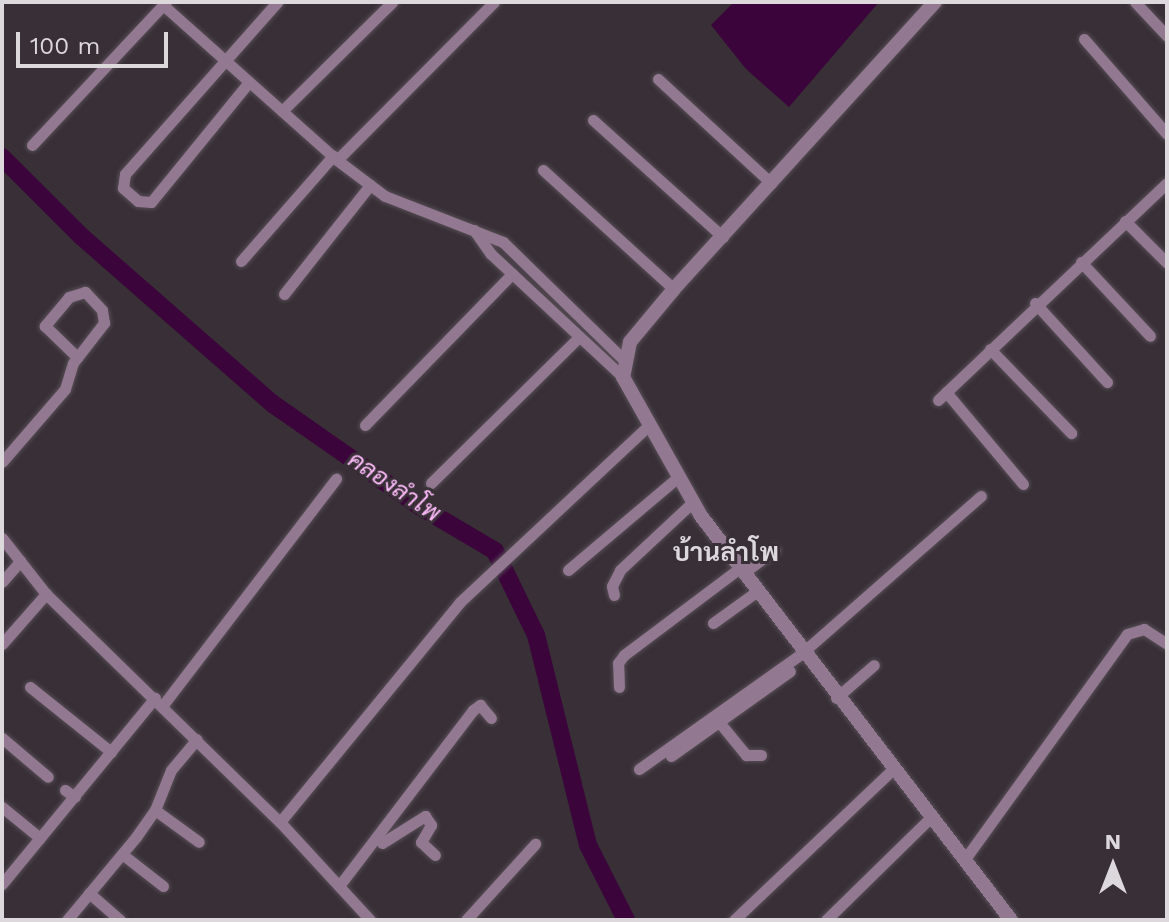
<!DOCTYPE html>
<html>
<head>
<meta charset="utf-8">
<style>
  body { margin:0 }
  #map { position:relative; width:1169px; height:922px; overflow:hidden; background:#382f37; font-family:"Work Sans",Sarabun,sans-serif }
  div>[style] { position:absolute }
  .water>* { inset:0; background:#3b043b }
  .river>* { height:18px; margin:-9px; padding:0 9px; transform-origin:9px; border-radius:9px; background:#3b043b }
  .roads { filter:drop-shadow(0 0 2px #564d55) drop-shadow(0 0 2px #564d55) }
  .minor>* { height:11px; margin:-5.5px; padding:0 5.5px; transform-origin:5.5px; border-radius:5.5px; background:#927890 }
  .tertiary>* { height:14px; margin:-7px; padding:0 7px; transform-origin:7px; border-radius:7px; background:#927890 }
  span { translate:-50% -50%; white-space:nowrap; text-align:center; line-height:1.15; -webkit-text-stroke:6px #382f37; paint-order:stroke }
  .water-label { font-size:24px; color:#febcfa; font-style:italic }
  .quarter-label { font-size:26px; color:#ddd8dc; font-weight:700 }
  .frame { position:absolute; inset:0; border:4px solid #ddd8dc; pointer-events:none }
  .north { position:absolute; left:1073px; top:826px; width:80px; height:80px; -webkit-text-stroke:6px #382f37; paint-order:stroke; rotate:0deg; font-size:22px; font-weight:700; line-height:32px; text-align:center; color:#ddd8dc }
  .north::after { content:''; display:block; margin:auto; width:28px; height:36px; background:#ddd8dc; clip-path:polygon(50% 0,100% 100%,50% 72%,0 100%) }
  .scale { position:absolute; left:16px; top:32px; width:152px; height:36px; box-sizing:border-box; border:4px solid #ddd8dc; border-top:0; padding-left:10px; font-size:24px; line-height:28px; white-space:nowrap; color:#ddd8dc; -webkit-text-stroke:6px #382f37; paint-order:stroke }
</style>
</head>
<body>
<div id="map">
  <div class="water">
    <i style="clip-path:polygon(734px 2px,879px 2px,789px 107px,746px 69px,711px 25px)"></i>
  </div>
  <div class="river">
    <i style="left:2px;top:157px;width:112px;rotate:45deg"></i>
    <i style="left:81px;top:236px;width:255px;rotate:41.2deg"></i>
    <i style="left:273px;top:404px;width:178px;rotate:34.9deg"></i>
    <i style="left:419px;top:506px;width:88px;rotate:30.6deg"></i>
    <i style="left:495px;top:551px;width:93px;rotate:64deg"></i>
    <i style="left:536px;top:635px;width:216px;rotate:76.1deg"></i>
    <i style="left:588px;top:845px;width:84px;rotate:63.1deg"></i>
  </div>
  <div class="roads">
    <div class="minor">
      <i style="left:1135px;top:2px;width:47px;rotate:46.7deg"></i>
      <i style="left:163px;top:5px;width:233px;rotate:41.7deg"></i>
      <i style="left:337px;top:160px;width:60px;rotate:36.9deg"></i>
      <i style="left:385px;top:196px;width:127px;rotate:21.3deg"></i>
      <i style="left:503px;top:242px;width:169px;rotate:44.3deg"></i>
      <i style="left:1084px;top:39px;width:126px;rotate:48.9deg"></i>
      <i style="left:658px;top:79px;width:154px;rotate:42.6deg"></i>
      <i style="left:249px;top:82px;width:155px;rotate:129.2deg"></i>
      <i style="left:151px;top:202px;width:13px;rotate:-176deg"></i>
      <i style="left:138px;top:201px;width:20px;rotate:-139deg"></i>
      <i style="left:123px;top:188px;width:14px;rotate:-82deg"></i>
      <i style="left:125px;top:174px;width:230px;rotate:-48.5deg"></i>
      <i style="left:282px;top:111px;width:155px;rotate:-44.7deg"></i>
      <i style="left:593px;top:120px;width:175px;rotate:42deg"></i>
      <i style="left:32px;top:145px;width:196px;rotate:-46.9deg"></i>
      <i style="left:337px;top:160px;width:223px;rotate:-45.2deg"></i>
      <i style="left:543px;top:170px;width:177px;rotate:42.3deg"></i>
      <i style="left:1125px;top:221px;width:59px;rotate:45deg"></i>
      <i style="left:474px;top:230px;width:29px;rotate:55deg"></i>
      <i style="left:491px;top:254px;width:180px;rotate:43deg"></i>
      <i style="left:241px;top:261px;width:140px;rotate:-48.8deg"></i>
      <i style="left:1081px;top:262px;width:101px;rotate:47deg"></i>
      <i style="left:284px;top:294px;width:139px;rotate:-51.7deg"></i>
      <i style="left:1035px;top:303px;width:107px;rotate:47.7deg"></i>
      <i style="left:990px;top:349px;width:117px;rotate:46deg"></i>
      <i style="left:946px;top:392px;width:120px;rotate:50.1deg"></i>
      <i style="left:938px;top:400px;width:315px;rotate:-43.5deg"></i>
      <i style="left:365px;top:425px;width:211px;rotate:-45.8deg"></i>
      <i style="left:2px;top:462px;width:96px;rotate:-49.2deg"></i>
      <i style="left:65px;top:389px;width:27px;rotate:-73deg"></i>
      <i style="left:73px;top:363px;width:51px;rotate:-52.2deg"></i>
      <i style="left:104px;top:323px;width:13px;rotate:-99deg"></i>
      <i style="left:102px;top:310px;width:25px;rotate:-133deg"></i>
      <i style="left:85px;top:292px;width:17px;rotate:163deg"></i>
      <i style="left:69px;top:297px;width:38px;rotate:130deg"></i>
      <i style="left:45px;top:326px;width:45px;rotate:44.1deg"></i>
      <i style="left:431px;top:483px;width:208px;rotate:-44.6deg"></i>
      <i style="left:2px;top:538px;width:71px;rotate:51.8deg"></i>
      <i style="left:46px;top:594px;width:327px;rotate:44.3deg"></i>
      <i style="left:280px;top:822px;width:133px;rotate:47.4deg"></i>
      <i style="left:568px;top:570px;width:143px;rotate:-40.2deg"></i>
      <i style="left:743px;top:573px;width:39px;rotate:-36deg"></i>
      <i style="left:2px;top:582px;width:28px;rotate:-49deg"></i>
      <i style="left:614px;top:595px;width:9px;rotate:-103deg"></i>
      <i style="left:612px;top:586px;width:18px;rotate:-63deg"></i>
      <i style="left:620px;top:570px;width:100px;rotate:-43deg"></i>
      <i style="left:713px;top:623px;width:53px;rotate:-35.8deg"></i>
      <i style="left:2px;top:644px;width:67px;rotate:-48.7deg"></i>
      <i style="left:30px;top:687px;width:104px;rotate:38.7deg"></i>
      <i style="left:619px;top:687px;width:24px;rotate:-92deg"></i>
      <i style="left:618px;top:663px;width:10px;rotate:-53deg"></i>
      <i style="left:624px;top:655px;width:145px;rotate:-36.9deg"></i>
      <i style="left:836px;top:698px;width:50px;rotate:-41deg"></i>
      <i style="left:163px;top:705px;width:285px;rotate:-52.6deg"></i>
      <i style="left:719px;top:722px;width:43px;rotate:50.7deg"></i>
      <i style="left:746px;top:755px;width:15px"></i>
      <i style="left:2px;top:738px;width:60px;rotate:40.3deg"></i>
      <i style="left:671px;top:756px;width:146px;rotate:-35.5deg"></i>
      <i style="left:639px;top:769px;width:200px;rotate:-35.4deg"></i>
      <i style="left:802px;top:653px;width:238px;rotate:-41.3deg"></i>
      <i style="left:65px;top:790px;width:12px;rotate:35deg"></i>
      <i style="left:2px;top:807px;width:49px;rotate:39.2deg"></i>
      <i style="left:155px;top:810px;width:54px;rotate:36deg"></i>
      <i style="left:280px;top:822px;width:284px;rotate:-50.7deg"></i>
      <i style="left:460px;top:602px;width:259px;rotate:-43.1deg"></i>
      <i style="left:382px;top:843px;width:51px;rotate:-32.1deg"></i>
      <i style="left:425px;top:816px;width:11px;rotate:56deg"></i>
      <i style="left:431px;top:825px;width:20px;rotate:120deg"></i>
      <i style="left:421px;top:842px;width:19px;rotate:43deg"></i>
      <i style="left:122px;top:854px;width:52px;rotate:38deg"></i>
      <i style="left:965px;top:859px;width:277px;rotate:-54.2deg"></i>
      <i style="left:1127px;top:634px;width:18px;rotate:-16deg"></i>
      <i style="left:1144px;top:629px;width:27px;rotate:33deg"></i>
      <i style="left:2px;top:884px;width:241px;rotate:-50.6deg"></i>
      <i style="left:339px;top:886px;width:221px;rotate:-52.7deg"></i>
      <i style="left:473px;top:710px;width:9px;rotate:-36deg"></i>
      <i style="left:480px;top:705px;width:17px;rotate:50deg"></i>
      <i style="left:89px;top:893px;width:41px;rotate:41.1deg"></i>
      <i style="left:67px;top:920px;width:108px;rotate:-50.3deg"></i>
      <i style="left:136px;top:837px;width:33px;rotate:-55deg"></i>
      <i style="left:155px;top:810px;width:43px;rotate:-68.2deg"></i>
      <i style="left:171px;top:770px;width:40px;rotate:-50deg"></i>
      <i style="left:466px;top:920px;width:103px;rotate:-47.8deg"></i>
      <i style="left:734px;top:920px;width:219px;rotate:-43.5deg"></i>
      <i style="left:826px;top:920px;width:147px;rotate:-44.4deg"></i>
    </div>
    <div class="tertiary">
      <i style="left:935px;top:2px;width:388px;rotate:132.3deg"></i>
      <i style="left:674px;top:289px;width:69px;rotate:129.7deg"></i>
      <i style="left:630px;top:342px;width:36px;rotate:101deg"></i>
      <i style="left:623px;top:377px;width:159px;rotate:60.7deg"></i>
      <i style="left:701px;top:516px;width:509px;rotate:52.5deg"></i>
    </div>
  </div>
  <div class="water-label">
    <span style="left:394px;top:487px;rotate:34deg">คลองลำโพ</span>
  </div>
  <div class="quarter-label">
    <span style="left:726px;top:553px">บ้านลำโพ</span>
  </div>
  <div class="frame"></div>
  <div class="north">N</div>
  <div class="scale">100 m</div>
</div>
</body>
</html>
